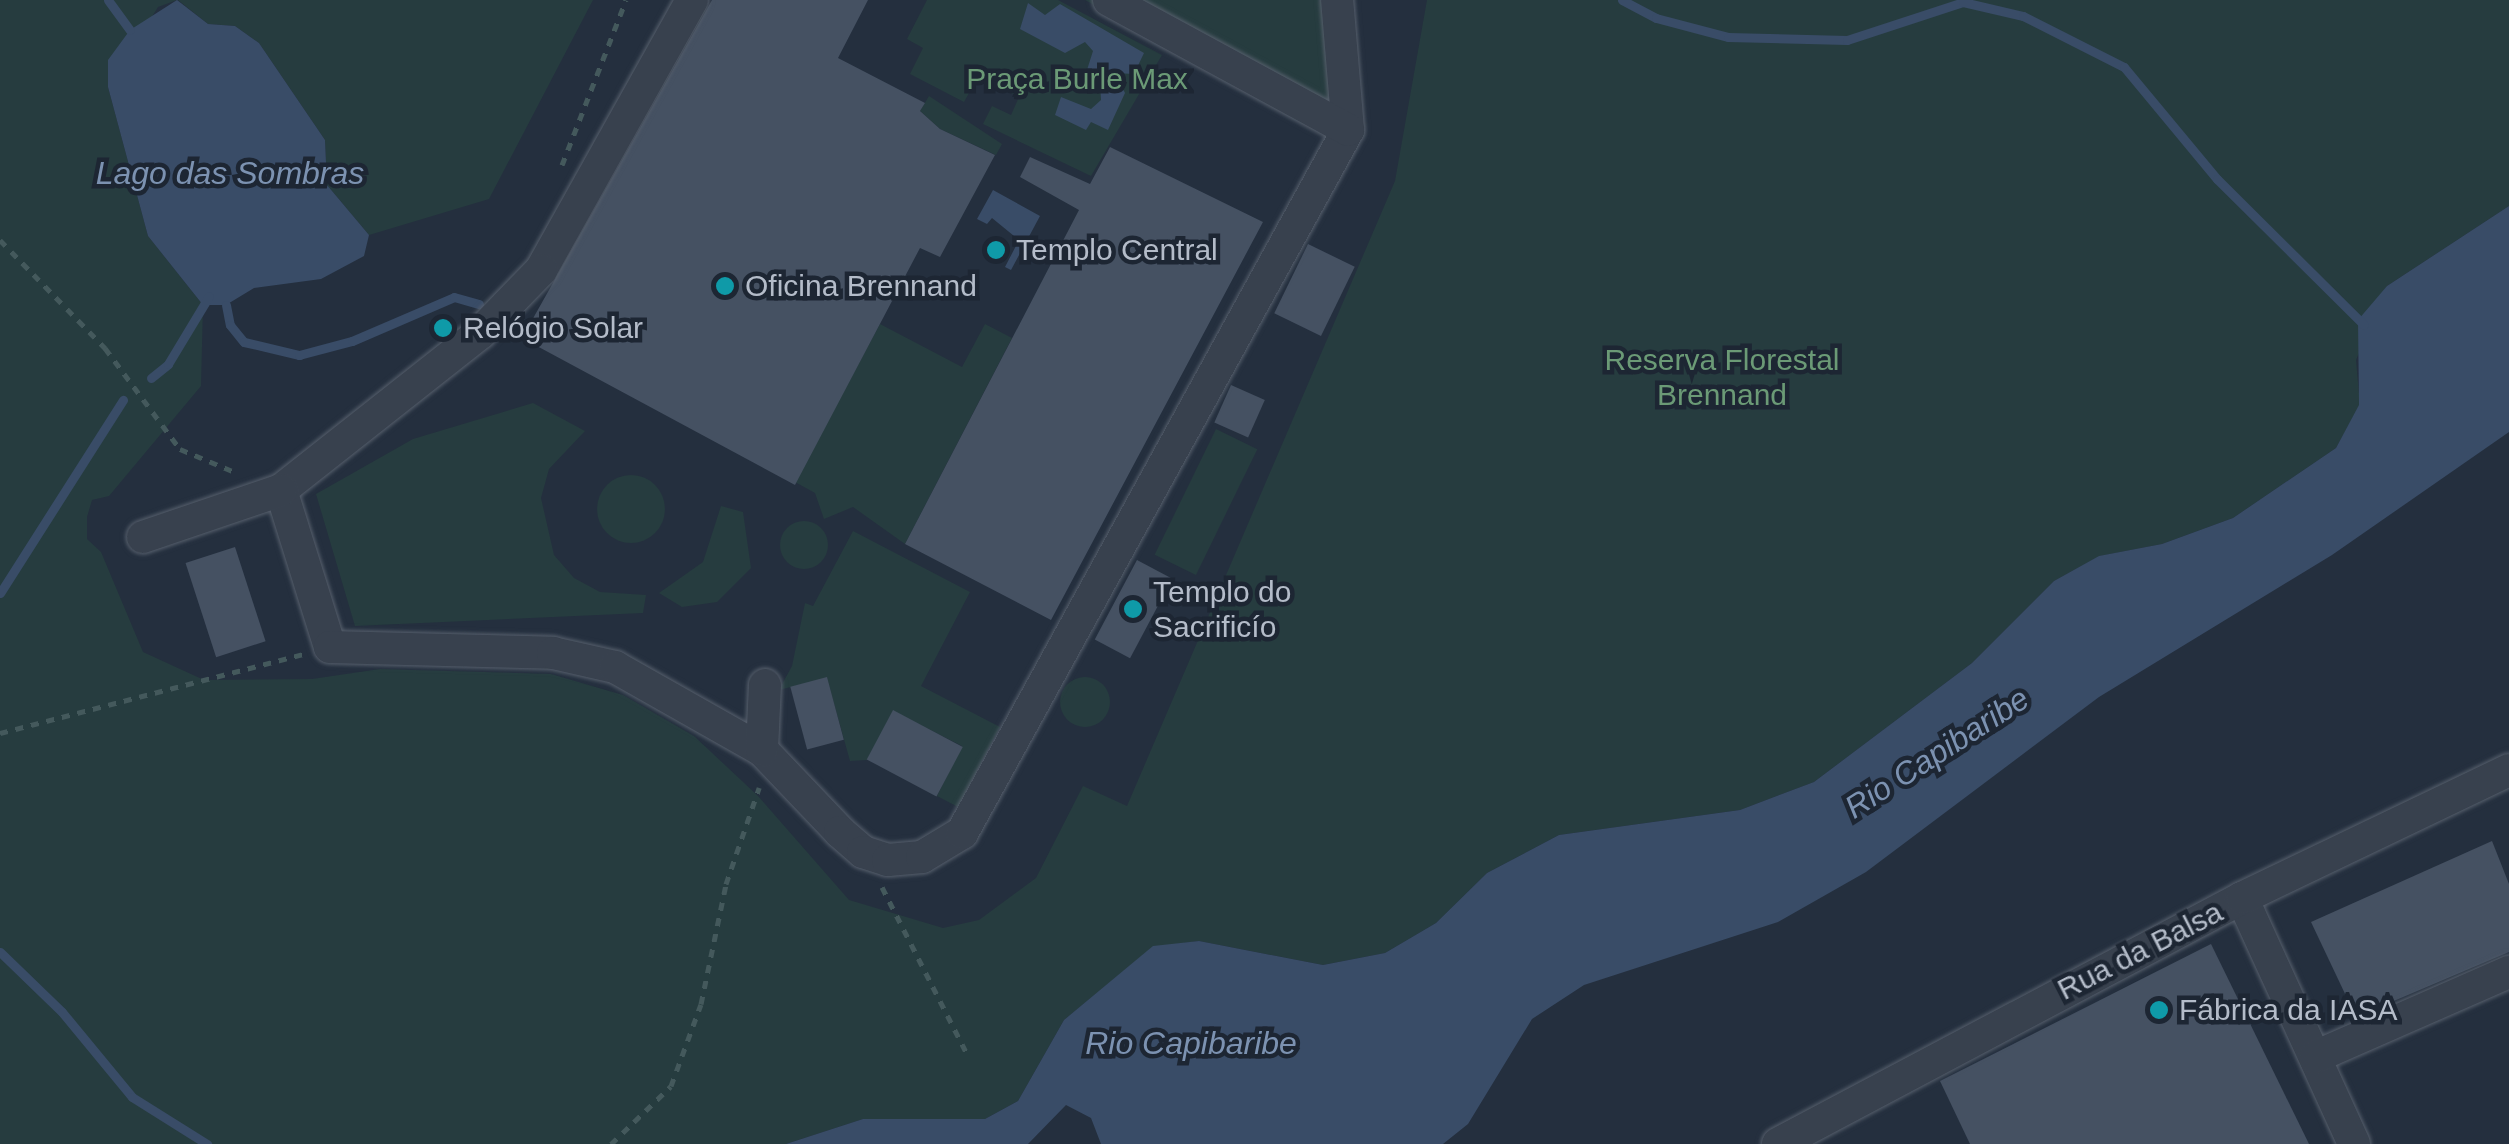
<!DOCTYPE html>
<html>
<head>
<meta charset="utf-8">
<style>
  body { margin:0 }
  #map { position:relative; width:2509px; height:1144px; overflow:hidden; background:#242f3e; font-family:Arial,sans-serif }
  div>[style] { position:absolute }
  .green>* { inset:0; background:#263c3f; transform-origin:0 0 }
  .round { border-radius:50% }
  .water>* { inset:0; background:#394c67 }
  .stream>* { height:9px; margin:-4.5px; padding:0 4.5px; transform-origin:4.5px; border-radius:4.5px; background:#394c67 }
  .building>* { inset:0; background:#455162; transform-origin:0 0 }
  .path>* { height:5px; margin-top:-2.5px; transform-origin:0; background:repeating-linear-gradient(90deg,#44595c 0 8px,transparent 0 16px) }
  .roads { filter:drop-shadow(0 0 2px #565f6c) drop-shadow(0 0 2px #565f6c) }
  .minor>* { height:32px; margin:-16px; padding:0 16px; transform-origin:16px; border-radius:16px; background:#38414e }
  .dots>* { width:28px; height:28px; translate:-50% -50%; box-sizing:border-box; border:5px solid #1d2633; border-radius:50% }
  span { translate:-50% -50%; white-space:nowrap; text-align:center; line-height:1.15; -webkit-text-stroke:9px #1d2633; paint-order:stroke }
  .park-label { font-size:30px; color:#6b9a76 }
  .poi-label { font-size:30px; color:#b4bcc9 }
  .left { translate:0 -50%; text-align:left }
  .street-label { font-size:30px; color:#b4bcc9 }
  .water-label { font-size:32px; color:#7c92b1; font-style:italic }
</style>
</head>
<body>
<div id="map">
  <div class="green">
    <i style="clip-path:polygon(0 0,177px 0,158px 7px,108px 87px,148px 236px,203px 305px,201px 386px,109px 496px,92px 500px,87px 517px,87px 539px,101px 552px,143px 652px,204px 680px,312px 679px,380px 669px,551px 674px,623px 695px,694px 736px,758px 796px,849px 900px,943px 928px,979px 920px,1036px 878px,1083px 786px,1127px 806px,1395px 181px,1427px 0,2509px 0,2509px 206px,2387px 286px,2356px 360px,2360px 405px,2336px 448px,2233px 518px,2162px 544px,2100px 556px,2054px 581px,1972px 663px,1814px 782px,1740px 810px,1559px 835px,1487px 873px,1436px 923px,1385px 953px,1323px 965px,1199px 941px,1153px 947px,1064px 1020px,1018px 1101px,985px 1119px,863px 1119px,786px 1144px,0 1144px)"></i>
    <i style="clip-path:polygon(178px 0,593px 0,489px 199px,369px 235px,327px 185px,325px 140px,259px 43px,235px 26px,208px 24px)"></i>
    <i style="clip-path:polygon(927px 0,1058px 0,1162px 55px,1091px 176px,983px 124px,992px 106px,1011px 115px,1019px 97px,978px 77px,964px 102px,910px 74px,923px 48px,907px 39px)"></i>
    <i style="clip-path:polygon(1085px 0,1324px 0,1336px 134px)"></i>
    <i style="clip-path:polygon(929px 96px,1002px 144px,996px 155px,940px 129px,920px 111px)"></i>
    <i style="clip-path:polygon(880px 324px,962px 367px,985px 324px,1012px 338px,905px 544px,853px 507px,824px 519px,815px 493px,795px 482px)"></i>
    <i style="clip-path:polygon(533px 403px,585px 431px,549px 469px,541px 498px,554px 555px,574px 578px,600px 592px,646px 595px,643px 613px,355px 626px,316px 494px,413px 439px)"></i>
    <i style="left:1216px;top:429px;width:46px;height:140px;rotate:26deg"></i>
    <i class="round" style="left:597px;top:475px;width:68px;height:68px"></i>
    <i style="clip-path:polygon(721px 506px,743px 512px,751px 568px,717px 602px,682px 607px,659px 593px,703px 562px)"></i>
    <i class="round" style="left:780px;top:521px;width:48px;height:48px"></i>
    <i style="clip-path:polygon(853px 531px,970px 592px,921px 686px,1000px 727px,958px 807px,937px 796px,962px 746px,893px 711px,867px 760px,850px 761px,827px 678px,779px 690px,792px 666px,805px 603px,813px 606px)"></i>
    <i class="round" style="left:1060px;top:677px;width:50px;height:50px"></i>
  </div>
  <div class="water">
    <i style="clip-path:polygon(177px 0,208px 24px,235px 26px,259px 43px,325px 140px,327px 185px,369px 235px,364px 256px,321px 279px,254px 288px,226px 305px,203px 305px,148px 236px,108px 87px,108px 60px,130px 30px)"></i>
    <i style="clip-path:polygon(1028px 3px,1045px 15px,1060px 4px,1144px 53px,1134px 74px,1115px 73px,1125px 93px,1108px 130px,1091px 122px,1086px 130px,1055px 115px,1061px 97px,1091px 109px,1101px 100px,1100px 83px,1086px 73px,1093px 51px,1085px 42px,1065px 53px,1020px 29px)"></i>
    <i style="clip-path:polygon(993px 190px,1040px 216px,1011px 270px,1005px 267px,1019px 240px,992px 218px,987px 224px,977px 219px)"></i>
    <i style="clip-path:polygon(2509px 206px,2509px 432px,2332px 555px,2099px 697px,1866px 872px,1778px 922px,1584px 985px,1532px 1019px,1468px 1124px,1443px 1144px,1101px 1144px,1091px 1118px,1066px 1105px,1028px 1144px,786px 1144px,863px 1119px,985px 1119px,1018px 1101px,1064px 1020px,1153px 946px,1199px 941px,1323px 965px,1385px 953px,1436px 923px,1487px 873px,1559px 835px,1740px 810px,1814px 782px,1972px 663px,2054px 581px,2099px 556px,2162px 544px,2233px 518px,2336px 448px,2359px 405px,2358px 320px,2387px 286px)"></i>
  </div>
  <div class="stream">
    <i style="left:108px;top:0;width:37px;rotate:54deg"></i>
    <i style="left:1622px;top:0;width:38px;rotate:28deg"></i>
    <i style="left:1656px;top:18px;width:74px;rotate:14.8deg"></i>
    <i style="left:1728px;top:37px;width:119px;rotate:1.4deg"></i>
    <i style="left:1847px;top:40px;width:122px;rotate:-18.1deg"></i>
    <i style="left:1963px;top:2px;width:62px;rotate:13.1deg"></i>
    <i style="left:2023px;top:16px;width:113px;rotate:26.8deg"></i>
    <i style="left:2124px;top:67px;width:146px;rotate:50.3deg"></i>
    <i style="left:2217px;top:179px;width:207px;rotate:44.8deg"></i>
    <i style="left:226px;top:305px;width:20px;rotate:79deg"></i>
    <i style="left:230px;top:325px;width:22px;rotate:51deg"></i>
    <i style="left:244px;top:342px;width:57px;rotate:13.3deg"></i>
    <i style="left:299px;top:355px;width:55px;rotate:-14.8deg"></i>
    <i style="left:352px;top:341px;width:111px;rotate:-23.3deg"></i>
    <i style="left:454px;top:297px;width:26px;rotate:16deg"></i>
    <i style="left:151px;top:378px;width:22px;rotate:-39deg"></i>
    <i style="left:168px;top:364px;width:79px;rotate:-58.9deg"></i>
    <i style="left:0;top:593px;width:229px;rotate:-57.5deg"></i>
    <i style="left:0;top:952px;width:86px;rotate:44.1deg"></i>
    <i style="left:62px;top:1012px;width:110px;rotate:50.5deg"></i>
    <i style="left:132px;top:1097px;width:89px;rotate:32.1deg"></i>
  </div>
  <div class="building">
    <i style="clip-path:polygon(712px 0,868px 0,838px 58px,925px 103px,920px 111px,940px 129px,995px 155px,940px 257px,920px 248px,795px 485px,522px 338px)"></i>
    <i style="clip-path:polygon(1110px 147px,1263px 222px,1051px 620px,905px 544px,1079px 210px,1020px 177px,1030px 157px,1090px 184px)"></i>
    <i style="left:1308px;top:244px;width:52px;height:77px;rotate:26deg"></i>
    <i style="left:1231px;top:385px;width:37px;height:41px;rotate:24deg"></i>
    <i style="left:235px;top:547px;width:99px;height:52px;rotate:72deg"></i>
    <i style="left:1137px;top:560px;width:40px;height:90px;rotate:28deg"></i>
    <i style="left:827px;top:677px;width:65px;height:38px;rotate:75deg"></i>
    <i style="left:893px;top:710px;width:79px;height:56px;rotate:28deg"></i>
    <i style="clip-path:polygon(2492px 841px,2509px 884px,2509px 952px,2356px 1017px,2311px 922px)"></i>
    <i style="clip-path:polygon(2211px 944px,2309px 1144px,1970px 1144px,1940px 1081px)"></i>
  </div>
  <div class="path">
    <i style="left:562px;top:165px;width:177px;rotate:-68.8deg"></i>
    <i style="left:0;top:240px;width:151px;rotate:45.8deg"></i>
    <i style="left:105px;top:348px;width:126px;rotate:53.4deg"></i>
    <i style="left:180px;top:449px;width:62px;rotate:22.8deg"></i>
    <i style="left:0;top:733px;width:313px;rotate:-14.6deg"></i>
    <i style="left:882px;top:887px;width:187px;rotate:63deg"></i>
    <i style="left:611px;top:1144px;width:83px;rotate:-44deg"></i>
    <i style="left:671px;top:1086px;width:87px;rotate:-69.9deg"></i>
    <i style="left:701px;top:1004px;width:123px;rotate:-78.2deg"></i>
    <i style="left:726px;top:884px;width:102px;rotate:-71deg"></i>
  </div>
  <div class="roads">
    <div class="minor">
      <i style="left:692px;top:0;width:309px;rotate:119.2deg"></i>
      <i style="left:541px;top:270px;width:88px;rotate:134.1deg"></i>
      <i style="left:480px;top:333px;width:253px;rotate:141.7deg"></i>
      <i style="left:281px;top:490px;width:164px;rotate:72.7deg"></i>
      <i style="left:330px;top:647px;width:223px;rotate:1.5deg"></i>
      <i style="left:553px;top:653px;width:64px;rotate:12.7deg"></i>
      <i style="left:615px;top:667px;width:169px;rotate:29.5deg"></i>
      <i style="left:762px;top:750px;width:113px;rotate:46.4deg"></i>
      <i style="left:840px;top:832px;width:30px;rotate:41deg"></i>
      <i style="left:863px;top:852px;width:26px;rotate:18deg"></i>
      <i style="left:888px;top:860px;width:34px;rotate:-5deg"></i>
      <i style="left:922px;top:857px;width:47px;rotate:-31deg"></i>
      <i style="left:962px;top:833px;width:802px;rotate:-61.23deg"></i>
      <i style="left:1348px;top:130px;width:130px;rotate:-94.8deg"></i>
      <i style="left:1109px;top:0;width:272px;rotate:28.5deg"></i>
      <i style="left:143px;top:537px;width:146px;rotate:-18.8deg"></i>
      <i style="left:762px;top:750px;width:65px;rotate:-87.4deg"></i>
      <i style="left:2242px;top:898px;width:270px;rotate:65.5deg"></i>
      <i style="left:2315px;top:1057px;width:212px;rotate:-23.7deg"></i>
      <i style="left:1778px;top:1144px;width:525px;rotate:-27.93deg"></i>
      <i style="left:2242px;top:898px;width:296px;rotate:-25.6deg"></i>
    </div>
  </div>
  <div class="dots">
    <i style="left:996px;top:250px;background:#0f9aa8"></i>
    <i style="left:725px;top:286px;background:#0f9aa8"></i>
    <i style="left:443px;top:328px;background:#0f9aa8"></i>
    <i style="left:1133px;top:609px;background:#0f9aa8"></i>
    <i style="left:2159px;top:1010px;background:#0f9aa8"></i>
  </div>
  <div class="park-label">
    <span style="left:1077px;top:79px">Praça Burle Max</span>
    <span style="left:1722px;top:377px">Reserva Florestal<br>Brennand</span>
  </div>
  <div class="poi-label">
    <span class="left" style="left:1016px;top:250px">Templo Central</span>
    <span class="left" style="left:745px;top:286px">Oficina Brennand</span>
    <span class="left" style="left:463px;top:328px">Relógio Solar</span>
    <span class="left" style="left:1153px;top:609px">Templo do<br>Sacrificío</span>
    <span class="left" style="left:2179px;top:1010px">Fábrica da IASA</span>
  </div>
  <div class="street-label">
    <span style="left:2140px;top:951px;rotate:-27deg">Rua da Balsa</span>
  </div>
  <div class="water-label">
    <span style="left:230px;top:173px">Lago das Sombras</span>
    <span style="left:1937px;top:753px;rotate:-33deg">Rio Capibaribe</span>
    <span style="left:1191px;top:1043px">Rio Capibaribe</span>
  </div>
</div>
</body>
</html>
